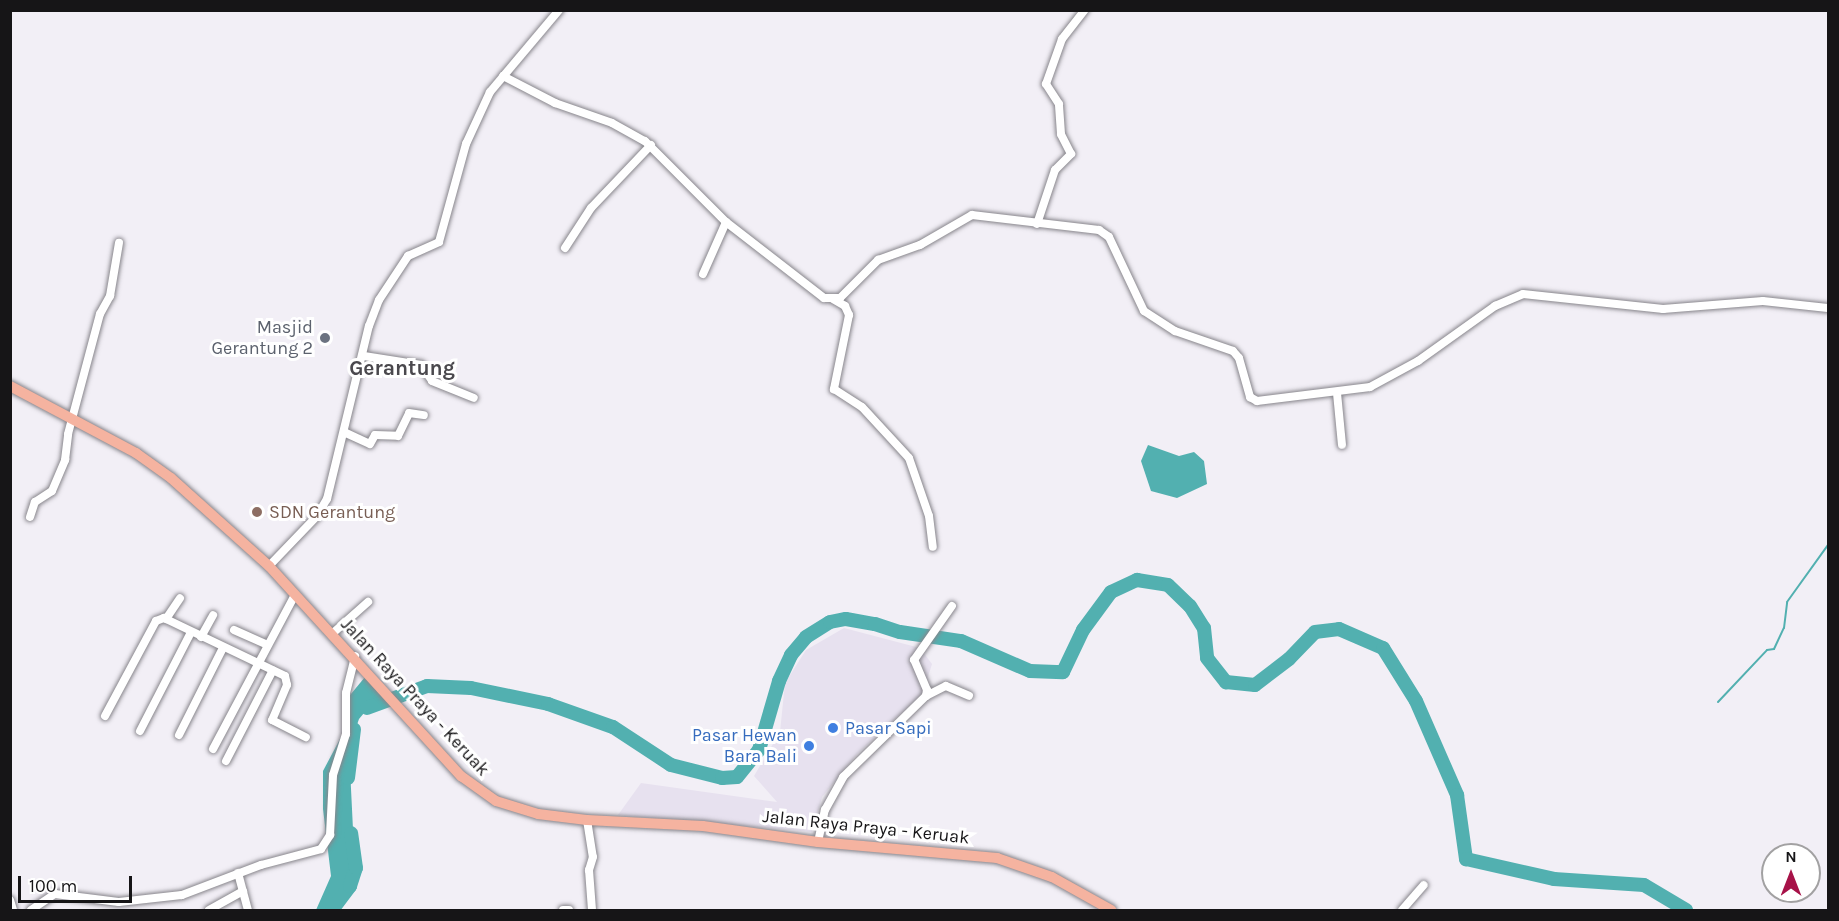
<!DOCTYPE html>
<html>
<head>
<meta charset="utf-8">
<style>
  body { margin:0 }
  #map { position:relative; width:1839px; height:921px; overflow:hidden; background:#f2eff6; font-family:Karla,sans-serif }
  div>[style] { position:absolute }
  .built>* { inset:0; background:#e7e1ef }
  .water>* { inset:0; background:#52b0b0 }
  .stream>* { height:2px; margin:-1px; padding:0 1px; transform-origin:1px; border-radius:1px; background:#52b0b0 }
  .river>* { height:14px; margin:-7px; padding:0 7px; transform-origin:7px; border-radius:7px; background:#52b0b0 }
  .roads { filter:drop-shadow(0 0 2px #87858b) drop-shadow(0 0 2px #87858b) }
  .minor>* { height:8px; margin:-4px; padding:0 4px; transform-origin:4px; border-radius:4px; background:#fff }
  .major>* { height:10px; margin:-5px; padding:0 5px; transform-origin:5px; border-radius:5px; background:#f5b3a0 }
  .dots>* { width:16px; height:16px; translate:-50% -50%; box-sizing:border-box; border:3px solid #fff; border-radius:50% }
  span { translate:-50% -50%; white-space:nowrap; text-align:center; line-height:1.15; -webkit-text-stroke:6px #fff; paint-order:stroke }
  .worship-label { font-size:18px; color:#5b616d }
  .right { translate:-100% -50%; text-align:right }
  .education-label { font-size:18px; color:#785e54 }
  .left { translate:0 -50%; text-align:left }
  .street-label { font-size:18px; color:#161517 }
  .shop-label { font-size:18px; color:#366cbe }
  .quarter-label { font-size:21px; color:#4a484d; font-weight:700 }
  .frame { position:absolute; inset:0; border:12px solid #161517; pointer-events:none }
  .north { position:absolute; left:1761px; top:843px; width:60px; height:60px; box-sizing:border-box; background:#fff; border:2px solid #a2a1a2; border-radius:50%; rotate:0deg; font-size:16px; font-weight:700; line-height:24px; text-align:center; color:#161517 }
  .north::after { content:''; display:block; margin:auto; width:21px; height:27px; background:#a71248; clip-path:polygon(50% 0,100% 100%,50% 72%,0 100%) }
  .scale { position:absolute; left:18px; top:876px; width:114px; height:27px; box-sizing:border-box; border:3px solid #161517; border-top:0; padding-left:8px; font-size:18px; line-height:21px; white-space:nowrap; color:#161517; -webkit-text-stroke:4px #fff; paint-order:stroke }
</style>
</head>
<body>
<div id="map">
  <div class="built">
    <i style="clip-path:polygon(844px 628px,920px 648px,932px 664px,923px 693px,857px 754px,822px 797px,812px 832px,618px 815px,641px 783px,777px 802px,754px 776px,780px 732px,785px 683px,806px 650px)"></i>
  </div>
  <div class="water">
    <i style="clip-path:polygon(1148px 445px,1179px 456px,1194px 452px,1204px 461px,1207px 484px,1177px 498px,1151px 491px,1141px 461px)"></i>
    <i style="clip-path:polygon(365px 677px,385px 700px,369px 707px,359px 719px,349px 748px,355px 870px,334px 910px,316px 910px,331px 876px,323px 809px,323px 771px,349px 722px,346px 700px)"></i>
  </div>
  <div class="stream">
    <i style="left:1718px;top:702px;width:71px;rotate:-46.7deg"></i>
    <i style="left:1767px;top:650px;width:7px;rotate:-8deg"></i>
    <i style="left:1774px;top:649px;width:23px;rotate:-65deg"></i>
    <i style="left:1784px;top:628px;width:26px;rotate:-83deg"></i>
    <i style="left:1787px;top:602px;width:70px;rotate:-54.3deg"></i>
  </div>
  <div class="river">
    <i style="left:367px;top:708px;width:64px;rotate:-20.1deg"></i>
    <i style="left:427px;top:686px;width:44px;rotate:2.6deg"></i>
    <i style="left:471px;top:688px;width:79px;rotate:11.7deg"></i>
    <i style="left:548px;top:704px;width:69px;rotate:19.5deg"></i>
    <i style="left:613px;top:727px;width:69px;rotate:33.2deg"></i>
    <i style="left:671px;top:765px;width:53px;rotate:14.3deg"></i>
    <i style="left:722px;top:778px;width:15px;rotate:-4deg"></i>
    <i style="left:737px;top:777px;width:35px;rotate:-51deg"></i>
    <i style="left:759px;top:750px;width:72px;rotate:-73.8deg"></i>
    <i style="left:779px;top:681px;width:29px;rotate:-65deg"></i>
    <i style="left:791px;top:655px;width:23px;rotate:-50deg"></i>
    <i style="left:806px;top:637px;width:28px;rotate:-32deg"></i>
    <i style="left:830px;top:622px;width:16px;rotate:-11deg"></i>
    <i style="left:846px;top:619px;width:29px;rotate:10deg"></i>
    <i style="left:875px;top:624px;width:26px;rotate:18deg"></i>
    <i style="left:900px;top:632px;width:62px;rotate:8.4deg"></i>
    <i style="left:961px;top:641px;width:75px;rotate:23.5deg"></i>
    <i style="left:1030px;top:671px;width:33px;rotate:2deg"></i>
    <i style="left:1063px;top:672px;width:47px;rotate:-64.5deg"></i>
    <i style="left:1083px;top:630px;width:47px;rotate:-53.6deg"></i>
    <i style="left:1111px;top:592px;width:29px;rotate:-25deg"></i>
    <i style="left:1137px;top:580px;width:31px;rotate:9deg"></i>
    <i style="left:1168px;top:585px;width:30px;rotate:44deg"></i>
    <i style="left:1190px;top:606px;width:26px;rotate:58deg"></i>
    <i style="left:1204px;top:628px;width:30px;rotate:84deg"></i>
    <i style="left:1207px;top:658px;width:31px;rotate:52deg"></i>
    <i style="left:1226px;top:682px;width:29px;rotate:6deg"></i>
    <i style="left:1255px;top:685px;width:43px;rotate:-37.4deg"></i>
    <i style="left:1289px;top:659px;width:37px;rotate:-46deg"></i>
    <i style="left:1315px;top:632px;width:24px;rotate:-7deg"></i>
    <i style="left:1339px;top:629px;width:48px;rotate:23.4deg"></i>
    <i style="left:1383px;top:648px;width:62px;rotate:58.1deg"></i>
    <i style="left:1416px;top:701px;width:103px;rotate:66.4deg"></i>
    <i style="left:1457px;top:795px;width:65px;rotate:82deg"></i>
    <i style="left:1466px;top:859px;width:90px;rotate:12.8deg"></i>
    <i style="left:1554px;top:879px;width:90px;rotate:3.8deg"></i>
    <i style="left:1644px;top:885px;width:49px;rotate:30.8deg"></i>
    <i style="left:348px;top:778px;width:49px;rotate:-83deg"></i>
    <i style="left:332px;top:910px;width:30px;rotate:-53deg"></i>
    <i style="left:350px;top:886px;width:19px;rotate:-72deg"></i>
    <i style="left:356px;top:868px;width:35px;rotate:-98deg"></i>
  </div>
  <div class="roads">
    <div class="minor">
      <i style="left:503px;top:76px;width:59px;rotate:27.4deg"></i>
      <i style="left:555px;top:103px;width:60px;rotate:19.3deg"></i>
      <i style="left:612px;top:123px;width:38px;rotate:29deg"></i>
      <i style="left:645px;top:141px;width:115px;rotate:45deg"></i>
      <i style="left:726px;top:222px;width:124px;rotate:37.8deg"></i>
      <i style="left:824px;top:298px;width:16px"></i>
      <i style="left:840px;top:298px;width:54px;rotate:-45deg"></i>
      <i style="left:878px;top:260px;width:45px;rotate:-19.7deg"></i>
      <i style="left:920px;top:245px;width:60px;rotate:-30deg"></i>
      <i style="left:972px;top:215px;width:128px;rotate:6.7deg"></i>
      <i style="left:1099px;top:230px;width:12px;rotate:35deg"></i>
      <i style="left:1109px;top:237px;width:82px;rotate:64.7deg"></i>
      <i style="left:1144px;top:311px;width:37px;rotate:33deg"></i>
      <i style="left:1175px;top:331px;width:61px;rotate:19deg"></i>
      <i style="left:1233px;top:351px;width:9px;rotate:49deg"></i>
      <i style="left:1239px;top:358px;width:41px;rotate:74.2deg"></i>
      <i style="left:1250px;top:397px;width:8px;rotate:30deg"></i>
      <i style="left:1257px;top:401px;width:114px;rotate:-7.1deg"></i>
      <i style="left:1370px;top:387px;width:55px;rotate:-28.4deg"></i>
      <i style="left:1418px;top:361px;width:95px;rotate:-35.5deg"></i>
      <i style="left:1495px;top:306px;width:30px;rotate:-23deg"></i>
      <i style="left:1523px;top:294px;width:141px;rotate:6.1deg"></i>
      <i style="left:1663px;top:309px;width:100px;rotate:-4.6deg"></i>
      <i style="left:1763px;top:301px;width:65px;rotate:6.1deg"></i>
      <i style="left:1037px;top:224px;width:57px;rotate:-71.6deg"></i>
      <i style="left:1055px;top:170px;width:23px;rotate:-45deg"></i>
      <i style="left:1071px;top:154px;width:22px;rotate:-117deg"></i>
      <i style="left:1061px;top:134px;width:30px;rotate:-94deg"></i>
      <i style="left:1059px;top:104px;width:24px;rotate:-123deg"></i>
      <i style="left:1046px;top:84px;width:48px;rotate:-70.4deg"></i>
      <i style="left:1062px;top:39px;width:37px;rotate:-52deg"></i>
      <i style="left:565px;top:248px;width:48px;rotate:-57deg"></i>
      <i style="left:591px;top:208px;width:87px;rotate:-46.4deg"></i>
      <i style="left:703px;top:274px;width:57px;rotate:-66.1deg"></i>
      <i style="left:833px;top:299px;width:14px;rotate:30deg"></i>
      <i style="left:845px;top:306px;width:10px;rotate:66deg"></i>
      <i style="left:849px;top:315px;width:76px;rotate:101.5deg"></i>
      <i style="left:834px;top:389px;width:33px;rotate:33deg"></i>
      <i style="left:862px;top:407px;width:69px;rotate:47.3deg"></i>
      <i style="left:909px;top:458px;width:61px;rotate:71deg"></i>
      <i style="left:929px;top:516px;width:31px;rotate:83deg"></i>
      <i style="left:364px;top:356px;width:58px;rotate:9deg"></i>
      <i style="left:421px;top:365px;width:19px;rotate:55deg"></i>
      <i style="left:432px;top:381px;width:45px;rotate:22deg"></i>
      <i style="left:1337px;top:393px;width:52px;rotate:84.5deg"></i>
      <i style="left:346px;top:433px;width:26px;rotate:25deg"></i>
      <i style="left:370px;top:444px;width:10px;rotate:-61deg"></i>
      <i style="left:375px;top:435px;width:23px;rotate:2deg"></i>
      <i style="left:398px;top:436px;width:25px;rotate:-64deg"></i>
      <i style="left:409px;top:413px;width:15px;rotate:8deg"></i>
      <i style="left:30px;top:517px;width:16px;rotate:-72deg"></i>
      <i style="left:35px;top:502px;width:20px;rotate:-33deg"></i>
      <i style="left:52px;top:491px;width:34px;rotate:-67deg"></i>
      <i style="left:65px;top:460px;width:26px;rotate:-83deg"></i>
      <i style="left:68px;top:434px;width:124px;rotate:-75.1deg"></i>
      <i style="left:100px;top:314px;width:21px;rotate:-61deg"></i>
      <i style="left:110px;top:296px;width:54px;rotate:-80.4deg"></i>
      <i style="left:269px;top:566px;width:69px;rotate:-46.2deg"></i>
      <i style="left:317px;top:516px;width:20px;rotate:-60deg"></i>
      <i style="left:327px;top:499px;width:178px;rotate:-76.4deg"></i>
      <i style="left:369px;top:326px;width:28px;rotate:-69deg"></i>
      <i style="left:379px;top:300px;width:53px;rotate:-56.6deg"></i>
      <i style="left:408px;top:256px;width:34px;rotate:-24deg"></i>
      <i style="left:439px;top:242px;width:102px;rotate:-74.6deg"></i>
      <i style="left:466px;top:144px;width:57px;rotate:-65.2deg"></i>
      <i style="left:490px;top:92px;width:107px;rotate:-49.9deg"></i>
      <i style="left:166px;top:619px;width:25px;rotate:-56deg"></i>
      <i style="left:234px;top:630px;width:36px;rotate:24deg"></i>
      <i style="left:333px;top:633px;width:47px;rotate:-41.5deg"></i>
      <i style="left:201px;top:637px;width:25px;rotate:-61deg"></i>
      <i style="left:926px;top:696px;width:22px;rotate:-27deg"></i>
      <i style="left:946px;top:686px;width:25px;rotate:23deg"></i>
      <i style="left:105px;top:716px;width:108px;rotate:-61.8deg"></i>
      <i style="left:156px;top:621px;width:9px;rotate:-21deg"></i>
      <i style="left:164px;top:618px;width:134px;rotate:25.6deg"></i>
      <i style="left:285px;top:676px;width:9px;rotate:77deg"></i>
      <i style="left:287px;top:685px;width:38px;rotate:113deg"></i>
      <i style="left:272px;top:720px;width:38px;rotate:27deg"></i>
      <i style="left:140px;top:731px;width:111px;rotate:-62.7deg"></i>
      <i style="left:179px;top:735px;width:97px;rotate:-63.2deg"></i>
      <i style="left:213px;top:749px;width:174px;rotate:-62deg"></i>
      <i style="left:226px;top:761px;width:102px;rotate:-62.7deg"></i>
      <i style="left:587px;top:820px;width:37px;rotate:81deg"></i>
      <i style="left:593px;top:857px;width:14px;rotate:107deg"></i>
      <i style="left:589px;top:870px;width:40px;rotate:85.7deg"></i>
      <i style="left:818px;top:842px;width:33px;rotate:-78deg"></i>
      <i style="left:825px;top:810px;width:38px;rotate:-61deg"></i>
      <i style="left:843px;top:777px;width:116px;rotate:-44.3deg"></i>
      <i style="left:926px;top:696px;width:6px;rotate:-81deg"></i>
      <i style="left:927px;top:690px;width:33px;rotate:-113deg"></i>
      <i style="left:914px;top:660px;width:66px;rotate:-54.9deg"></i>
      <i style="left:238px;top:873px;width:38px;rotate:75deg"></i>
      <i style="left:10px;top:900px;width:10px;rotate:73deg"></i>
      <i style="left:31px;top:910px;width:29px;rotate:-34deg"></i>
      <i style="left:55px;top:894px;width:64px;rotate:7.1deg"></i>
      <i style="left:119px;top:902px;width:63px;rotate:-6.3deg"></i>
      <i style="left:182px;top:895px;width:85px;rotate:-20.8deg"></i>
      <i style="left:261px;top:865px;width:62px;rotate:-14.9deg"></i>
      <i style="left:321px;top:849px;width:17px;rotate:-57deg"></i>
      <i style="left:330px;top:835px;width:60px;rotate:-87.1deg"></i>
      <i style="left:333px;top:775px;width:43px;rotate:-72.4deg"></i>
      <i style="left:346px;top:734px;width:41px;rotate:-90deg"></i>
      <i style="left:346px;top:693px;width:38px;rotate:-76deg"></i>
      <i style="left:209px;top:910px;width:39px;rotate:-29deg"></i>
      <i style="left:563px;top:910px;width:6px"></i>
      <i style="left:1402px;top:910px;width:33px;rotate:-49deg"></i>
    </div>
    <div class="major">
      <i style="left:10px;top:386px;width:143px;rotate:28deg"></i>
      <i style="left:136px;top:453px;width:43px;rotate:35.5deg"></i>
      <i style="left:171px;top:478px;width:132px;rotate:41.9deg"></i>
      <i style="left:269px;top:566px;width:285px;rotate:47.6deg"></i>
      <i style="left:461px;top:776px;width:43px;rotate:35.5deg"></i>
      <i style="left:496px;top:801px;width:44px;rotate:17.2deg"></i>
      <i style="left:538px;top:814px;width:49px;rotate:7deg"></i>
      <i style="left:587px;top:820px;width:116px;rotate:3deg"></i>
      <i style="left:703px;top:826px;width:116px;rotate:7.9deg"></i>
      <i style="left:818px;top:842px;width:180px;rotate:5.1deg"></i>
      <i style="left:997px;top:858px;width:58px;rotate:19.1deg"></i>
      <i style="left:1052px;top:877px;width:68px;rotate:29.2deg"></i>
    </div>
  </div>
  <div class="dots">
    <i style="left:325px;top:338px;background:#6b7280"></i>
    <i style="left:257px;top:512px;background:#8d6e63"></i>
    <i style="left:833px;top:728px;background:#3f7fe0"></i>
    <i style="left:809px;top:746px;background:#3f7fe0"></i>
  </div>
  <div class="worship-label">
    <span class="right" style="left:313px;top:338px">Masjid<br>Gerantung 2</span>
  </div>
  <div class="education-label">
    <span class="left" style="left:269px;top:512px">SDN Gerantung</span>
  </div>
  <div class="street-label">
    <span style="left:415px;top:697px;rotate:47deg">Jalan Raya Praya - Keruak</span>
    <span style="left:866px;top:827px;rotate:6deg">Jalan Raya Praya - Keruak</span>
  </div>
  <div class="shop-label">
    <span class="left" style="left:845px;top:728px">Pasar Sapi</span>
    <span class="right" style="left:797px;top:746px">Pasar Hewan<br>Bara Bali</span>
  </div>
  <div class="quarter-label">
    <span style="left:402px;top:368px">Gerantung</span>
  </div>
  <div class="frame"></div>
  <div class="north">N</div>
  <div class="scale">100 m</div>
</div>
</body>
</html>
